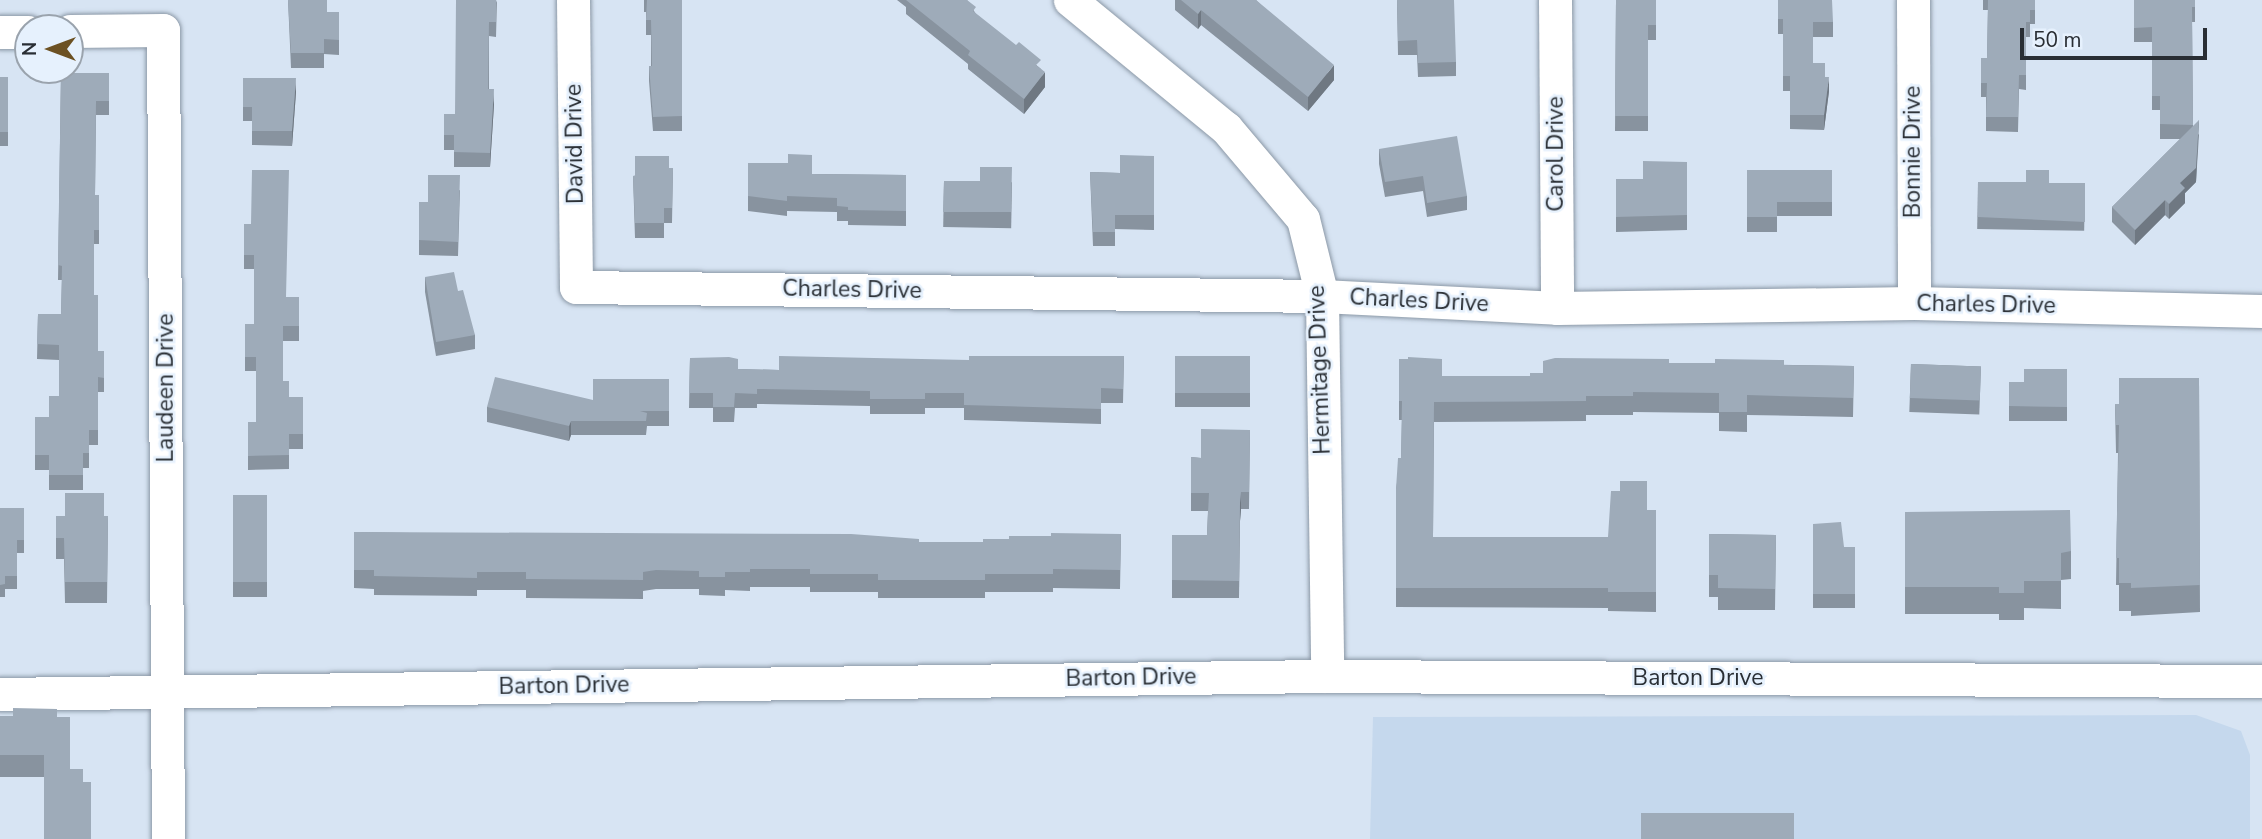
<!DOCTYPE html>
<html>
<head>
<meta charset="utf-8">
<style>
  body { margin:0 }
  #map { position:relative; width:2262px; height:839px; overflow:hidden; background:#d7e4f3; font-family:"Nunito Sans",sans-serif }
  div>[style] { position:absolute }
  .built>* { inset:0; background:#c5d8ed }
  .roads { filter:drop-shadow(0 0 2px #8b98a6) drop-shadow(0 0 2px #8b98a6) }
  .minor>* { height:33px; margin:-16.5px; padding:0 16.5px; transform-origin:16.5px; border-radius:16.5px; background:#fff }
  .wall>* { inset:0; background:#88939f; transform-origin:0 0 }
  .shaded-wall>* { inset:0; background:#6f7882 }
  .building>* { inset:0; background:#9eabb9; transform-origin:0 0 }
  span { translate:-50% -50%; white-space:nowrap; text-align:center; line-height:1.15; -webkit-text-stroke:5px #e6f1fd; paint-order:stroke }
  .street-label { font-size:23px; color:#292e34 }
  .north { position:absolute; left:14px; top:14px; width:70px; height:70px; box-sizing:border-box; background:#e6f1fd; border:2px solid #9aa3ad; border-radius:50%; rotate:270deg; font-size:19px; font-weight:700; line-height:28px; text-align:center; color:#292e34 }
  .north::after { content:''; display:block; margin:auto; width:24px; height:32px; background:#6c5123; clip-path:polygon(50% 0,100% 100%,50% 72%,0 100%) }
  .scale { position:absolute; left:2020px; top:28px; width:187px; height:32px; box-sizing:border-box; border:4px solid #292e34; border-top:0; padding-left:9px; font-size:21px; line-height:24px; white-space:nowrap; color:#292e34; -webkit-text-stroke:5px #e6f1fd; paint-order:stroke }
</style>
</head>
<body>
<div id="map">
  <div class="built">
    <i style="clip-path:polygon(2196px 715px,2241px 731px,2250px 755px,2250px 839px,1370px 839px,1373px 717px)"></i>
  </div>
  <div class="roads">
    <div class="minor">
      <i style="left:573px;top:0;width:287px;rotate:89.4deg"></i>
      <i style="left:576px;top:287px;width:746px;rotate:0.69deg"></i>
      <i style="left:1322px;top:296px;width:235px;rotate:2.9deg"></i>
      <i style="left:1557px;top:308px;width:357px;rotate:-0.8deg"></i>
      <i style="left:1914px;top:303px;width:348px;rotate:1.3deg"></i>
      <i style="left:1070px;top:0;width:202px;rotate:39.4deg"></i>
      <i style="left:1226px;top:128px;width:119px;rotate:49.8deg"></i>
      <i style="left:1303px;top:219px;width:79px;rotate:76.1deg"></i>
      <i style="left:1322px;top:296px;width:380px;rotate:89.2deg"></i>
      <i style="left:1555px;top:0;width:308px;rotate:89.6deg"></i>
      <i style="left:1913px;top:0;width:303px;rotate:89.8deg"></i>
      <i style="left:70px;top:31px;width:93px;rotate:-0.6deg"></i>
      <i style="left:163px;top:30px;width:809px;rotate:89.65deg"></i>
      <i style="left:0;top:32px;width:28px"></i>
      <i style="left:0;top:694px;width:1327px;rotate:-0.78deg"></i>
      <i style="left:1327px;top:676px;width:935px;rotate:0.31deg"></i>
    </div>
  </div>
  <div class="wall">
    <i style="clip-path:polygon(288px 0,327px 12px,339px 12px,339px 55px,324px 54px,324px 68px,291px 68px)"></i>
    <i style="clip-path:polygon(497px 0,496px 37px,489px 36px,489px 89px,494px 104px,490px 167px,454px 167px,454px 150px,444px 150px,444px 114px,455px 114px)"></i>
    <i style="clip-path:polygon(644px 0,682px 0,682px 131px,653px 131px,649px 81px,649px 66px,651px 66px,651px 35px,646px 35px,646px 12px,644px 12px)"></i>
    <i style="clip-path:polygon(897px 0,967px 0,976px 14px,1041px 69px,1045px 87px,1024px 114px,968px 69px,968px 64px,906px 14px,906px 7px)"></i>
    <i style="clip-path:polygon(1175px 0,1256px 0,1334px 80px,1308px 111px,1201px 25px,1198px 29px,1175px 10px)"></i>
    <i style="clip-path:polygon(1397px 0,1456px 62px,1456px 76px,1418px 77px,1417px 55px,1398px 55px)"></i>
    <i style="clip-path:polygon(1616px 0,1656px 0,1656px 40px,1648px 40px,1648px 131px,1615px 131px)"></i>
    <i style="clip-path:polygon(1778px 0,1833px 22px,1833px 37px,1813px 37px,1813px 63px,1825px 77px,1829px 91px,1824px 130px,1790px 129px,1790px 91px,1783px 91px,1783px 34px,1778px 34px)"></i>
    <i style="clip-path:polygon(1983px 0,2035px 0,2035px 24px,2030px 24px,2030px 37px,2026px 37px,2026px 90px,2019px 89px,2018px 132px,1986px 131px,1986px 97px,1981px 97px,1981px 58px,1987px 58px,1988px 10px,1983px 10px)"></i>
    <i style="clip-path:polygon(2195px 0,2195px 22px,2192px 22px,2193px 126px,2199px 135px,2196px 182px,2185px 193px,2185px 203px,2169px 219px,2165px 215px,2135px 245px,2112px 222px,2112px 207px,2180px 139px,2160px 139px,2160px 110px,2152px 110px,2152px 42px,2134px 42px,2134px 28px)"></i>
    <i style="clip-path:polygon(61px 73px,109px 73px,109px 115px,96px 115px,95px 195px,99px 210px,99px 244px,94px 244px,94px 295px,98px 351px,104px 351px,104px 392px,98px 392px,98px 445px,89px 445px,89px 468px,83px 468px,83px 490px,49px 490px,49px 470px,35px 470px,35px 417px,49px 417px,59px 396px,59px 360px,37px 359px,38px 314px,61px 314px,62px 280px,58px 280px)"></i>
    <i style="left:0;top:77px;width:8px;height:69px"></i>
    <i style="clip-path:polygon(243px 78px,296px 92px,292px 146px,252px 145px,252px 121px,243px 121px)"></i>
    <i style="clip-path:polygon(1379px 149px,1467px 196px,1467px 210px,1427px 217px,1423px 191px,1385px 197px,1379px 164px)"></i>
    <i style="clip-path:polygon(1154px 156px,1154px 230px,1115px 229px,1115px 246px,1093px 246px,1090px 172px,1120px 173px)"></i>
    <i style="clip-path:polygon(1687px 162px,1687px 230px,1616px 232px,1616px 179px,1643px 179px)"></i>
    <i style="clip-path:polygon(748px 163px,812px 174px,906px 175px,906px 226px,848px 225px,848px 221px,837px 221px,837px 212px,787px 211px,787px 216px,748px 211px)"></i>
    <i style="clip-path:polygon(669px 168px,673px 168px,672px 223px,664px 223px,664px 238px,635px 238px,633px 176px)"></i>
    <i style="clip-path:polygon(1747px 170px,1832px 170px,1832px 216px,1777px 216px,1777px 232px,1747px 232px)"></i>
    <i style="left:944px;top:181px;width:68px;height:46px;rotate:1deg"></i>
    <i style="left:1978px;top:182px;width:107px;height:47px;rotate:1deg"></i>
    <i style="clip-path:polygon(460px 190px,458px 256px,419px 255px,419px 202px,428px 202px)"></i>
    <i style="clip-path:polygon(244px 224px,286px 297px,299px 297px,299px 341px,283px 341px,283px 381px,289px 397px,303px 411px,303px 449px,289px 449px,289px 469px,248px 470px,248px 422px,256px 422px,256px 371px,245px 371px,245px 324px,254px 324px,254px 269px,244px 269px)"></i>
    <i style="clip-path:polygon(425px 277px,475px 335px,475px 349px,436px 356px,425px 292px)"></i>
    <i style="clip-path:polygon(1124px 356px,1123px 403px,1101px 403px,1101px 424px,964px 420px,964px 408px,925px 408px,925px 414px,870px 414px,870px 406px,757px 404px,757px 408px,735px 408px,734px 422px,713px 422px,713px 408px,689px 408px,690px 358px,738px 369px,779px 370px,969px 360px)"></i>
    <i style="left:1250px;top:356px;width:51px;height:75px;rotate:90deg"></i>
    <i style="clip-path:polygon(1399px 359px,1442px 376px,1530px 376px,1543px 373px,1669px 363px,1854px 366px,1853px 417px,1747px 415px,1747px 432px,1719px 431px,1719px 413px,1633px 412px,1633px 415px,1586px 415px,1586px 421px,1434px 422px,1433px 537px,1608px 537px,1647px 510px,1656px 510px,1656px 612px,1608px 611px,1608px 608px,1396px 607px,1396px 489px,1401px 458px,1402px 420px,1399px 420px)"></i>
    <i style="left:1911px;top:364px;width:70px;height:48px;rotate:2deg"></i>
    <i style="clip-path:polygon(2067px 369px,2067px 421px,2009px 421px,2009px 382px,2024px 382px)"></i>
    <i style="clip-path:polygon(2199px 378px,2200px 612px,2131px 616px,2131px 611px,2119px 611px,2119px 585px,2116px 585px,2118px 453px,2116px 453px,2115px 404px,2119px 404px)"></i>
    <i style="clip-path:polygon(669px 379px,669px 426px,647px 426px,646px 435px,571px 435px,569px 441px,487px 422px,487px 407px,593px 400px)"></i>
    <i style="clip-path:polygon(1250px 430px,1249px 509px,1241px 509px,1240px 521px,1239px 598px,1172px 598px,1172px 535px,1207px 535px,1208px 511px,1191px 511px,1191px 457px,1201px 458px)"></i>
    <i style="left:233px;top:495px;width:34px;height:102px"></i>
    <i style="clip-path:polygon(0 508px,24px 508px,24px 553px,17px 553px,17px 589px,5px 589px,5px 597px,0 597px)"></i>
    <i style="clip-path:polygon(1905px 512px,2071px 551px,2071px 579px,2061px 580px,2061px 609px,2024px 608px,2024px 620px,1999px 620px,1999px 614px,1905px 614px)"></i>
    <i style="clip-path:polygon(56px 516px,108px 516px,107px 603px,65px 603px,64px 559px,56px 559px)"></i>
    <i style="clip-path:polygon(1813px 524px,1844px 547px,1855px 547px,1855px 608px,1813px 608px)"></i>
    <i style="clip-path:polygon(354px 532px,919px 542px,983px 542px,1051px 536px,1121px 534px,1120px 589px,1053px 588px,1053px 592px,985px 592px,985px 598px,878px 598px,878px 592px,810px 592px,810px 587px,750px 587px,750px 591px,725px 590px,725px 596px,699px 595px,699px 589px,656px 589px,643px 591px,643px 599px,526px 598px,526px 590px,477px 590px,477px 596px,374px 595px,374px 589px,354px 588px)"></i>
    <i style="clip-path:polygon(1709px 534px,1776px 535px,1775px 610px,1718px 610px,1718px 597px,1709px 597px)"></i>
    <i style="clip-path:polygon(57px 709px,44px 777px,0 777px,0 716px,13px 716px)"></i>
  </div>
  <div class="shaded-wall">
    <i style="clip-path:polygon(1201px 10px,1201px 25px,1198px 29px,1198px 14px)"></i>
    <i style="clip-path:polygon(1334px 65px,1334px 80px,1308px 111px,1308px 97px)"></i>
    <i style="clip-path:polygon(1045px 72px,1045px 87px,1024px 114px,1024px 99px)"></i>
    <i style="clip-path:polygon(1829px 77px,1829px 91px,1824px 130px,1824px 115px)"></i>
    <i style="clip-path:polygon(296px 78px,296px 92px,292px 146px,292px 131px)"></i>
    <i style="clip-path:polygon(494px 89px,494px 104px,490px 167px,490px 153px)"></i>
    <i style="clip-path:polygon(2199px 120px,2196px 182px,2185px 193px,2185px 203px,2169px 219px,2169px 204px)"></i>
    <i style="clip-path:polygon(2165px 200px,2165px 215px,2135px 245px,2135px 230px)"></i>
    <i style="clip-path:polygon(571px 421px,571px 435px,569px 441px,569px 426px)"></i>
    <i style="clip-path:polygon(1241px 492px,1241px 509px,1240px 521px,1239px 598px,1240px 503px)"></i>
  </div>
  <div class="building">
    <i style="clip-path:polygon(288px 0,327px 0,327px 12px,339px 12px,339px 40px,324px 39px,324px 53px,291px 53px)"></i>
    <i style="clip-path:polygon(456px 0,496px 0,496px 22px,489px 22px,488px 89px,494px 89px,490px 153px,454px 152px,454px 135px,444px 135px,444px 114px,455px 114px)"></i>
    <i style="clip-path:polygon(647px 0,682px 0,682px 116px,653px 117px,649px 66px,652px 66px,651px 20px,646px 20px)"></i>
    <i style="clip-path:polygon(906px 0,967px 0,976px 7px,973px 11px,1016px 45px,1019px 42px,1041px 60px,1036px 65px,1045px 72px,1024px 99px,968px 55px,970px 51px)"></i>
    <i style="clip-path:polygon(1181px 0,1256px 0,1334px 65px,1308px 97px,1201px 10px,1198px 14px)"></i>
    <i style="clip-path:polygon(1397px 0,1454px 0,1456px 62px,1418px 63px,1417px 40px,1398px 41px)"></i>
    <i style="clip-path:polygon(1616px 0,1656px 0,1656px 25px,1648px 25px,1648px 116px,1615px 116px)"></i>
    <i style="clip-path:polygon(1778px 0,1832px 0,1833px 22px,1813px 22px,1813px 63px,1825px 63px,1825px 77px,1829px 77px,1824px 115px,1790px 115px,1790px 76px,1783px 76px,1783px 19px,1778px 19px)"></i>
    <i style="clip-path:polygon(1988px 0,2035px 0,2035px 10px,2030px 10px,2030px 22px,2026px 22px,2026px 75px,2019px 75px,2018px 117px,1986px 117px,1987px 83px,1981px 83px,1981px 58px,1987px 58px)"></i>
    <i style="clip-path:polygon(2134px 0,2195px 0,2195px 7px,2192px 7px,2193px 125px,2160px 124px,2160px 96px,2152px 96px,2152px 27px,2134px 28px)"></i>
    <i style="clip-path:polygon(61px 73px,109px 73px,109px 101px,96px 101px,95px 195px,99px 195px,99px 230px,94px 230px,94px 295px,98px 295px,98px 351px,104px 351px,104px 378px,98px 377px,98px 430px,89px 430px,89px 453px,83px 453px,83px 475px,49px 475px,49px 455px,35px 455px,35px 417px,49px 417px,49px 396px,59px 396px,59px 345px,37px 344px,38px 314px,61px 314px,62px 266px,58px 265px)"></i>
    <i style="left:0;top:77px;width:8px;height:55px"></i>
    <i style="clip-path:polygon(243px 78px,296px 78px,292px 131px,252px 131px,252px 107px,243px 107px)"></i>
    <i style="clip-path:polygon(2199px 120px,2196px 168px,2180px 183px,2185px 188px,2169px 204px,2165px 200px,2135px 230px,2112px 207px)"></i>
    <i style="clip-path:polygon(1457px 136px,1467px 196px,1427px 203px,1423px 176px,1385px 182px,1379px 149px)"></i>
    <i style="clip-path:polygon(788px 154px,812px 155px,812px 174px,906px 175px,906px 211px,848px 210px,848px 207px,837px 206px,837px 198px,787px 196px,787px 201px,748px 196px,748px 163px,788px 163px)"></i>
    <i style="clip-path:polygon(1120px 155px,1154px 156px,1154px 215px,1115px 215px,1115px 232px,1093px 232px,1090px 172px,1120px 173px)"></i>
    <i style="clip-path:polygon(635px 156px,669px 156px,669px 168px,673px 168px,672px 208px,664px 208px,664px 223px,635px 223px,633px 176px,635px 176px)"></i>
    <i style="clip-path:polygon(1643px 161px,1687px 162px,1687px 215px,1616px 217px,1616px 179px,1643px 179px)"></i>
    <i style="clip-path:polygon(980px 167px,1012px 167px,1011px 212px,943px 212px,944px 181px,980px 181px)"></i>
    <i style="clip-path:polygon(252px 170px,289px 170px,286px 297px,299px 297px,299px 326px,283px 326px,283px 381px,289px 381px,289px 397px,303px 397px,303px 434px,289px 434px,289px 455px,248px 456px,248px 422px,256px 422px,256px 357px,245px 357px,245px 324px,254px 324px,254px 255px,244px 255px,244px 224px,251px 224px)"></i>
    <i style="clip-path:polygon(1747px 170px,1832px 170px,1832px 202px,1777px 202px,1777px 217px,1747px 217px)"></i>
    <i style="clip-path:polygon(2026px 170px,2049px 170px,2049px 183px,2085px 183px,2085px 222px,1978px 217px,1978px 182px,2026px 182px)"></i>
    <i style="clip-path:polygon(428px 175px,460px 175px,458px 242px,419px 240px,419px 202px,428px 202px)"></i>
    <i style="clip-path:polygon(454px 272px,458px 291px,463px 290px,475px 335px,436px 342px,425px 277px)"></i>
    <i style="clip-path:polygon(779px 356px,969px 360px,969px 356px,1124px 356px,1123px 389px,1101px 388px,1101px 409px,964px 405px,964px 393px,925px 393px,925px 399px,870px 399px,870px 391px,757px 389px,757px 394px,735px 393px,734px 407px,713px 407px,713px 393px,689px 393px,690px 358px,729px 357px,738px 359px,738px 369px,779px 370px)"></i>
    <i style="left:1250px;top:356px;width:37px;height:75px;rotate:90deg"></i>
    <i style="clip-path:polygon(1408px 357px,1442px 359px,1442px 376px,1530px 376px,1530px 373px,1543px 373px,1543px 361px,1555px 358px,1669px 359px,1669px 363px,1715px 363px,1715px 359px,1784px 360px,1784px 365px,1854px 366px,1853px 398px,1747px 395px,1747px 412px,1719px 412px,1719px 393px,1633px 392px,1633px 396px,1586px 396px,1586px 401px,1434px 402px,1433px 537px,1608px 537px,1611px 491px,1620px 491px,1620px 481px,1647px 481px,1647px 510px,1656px 510px,1656px 592px,1608px 592px,1608px 588px,1396px 588px,1396px 489px,1398px 458px,1401px 458px,1402px 401px,1399px 401px,1399px 359px,1408px 359px)"></i>
    <i style="left:1911px;top:364px;width:70px;height:34px;rotate:2deg"></i>
    <i style="clip-path:polygon(2024px 369px,2067px 369px,2067px 407px,2009px 406px,2009px 382px,2024px 382px)"></i>
    <i style="clip-path:polygon(495px 377px,593px 400px,593px 379px,669px 379px,669px 411px,640px 411px,647px 413px,646px 421px,571px 421px,569px 426px,487px 407px)"></i>
    <i style="clip-path:polygon(2119px 378px,2199px 378px,2200px 585px,2131px 588px,2131px 583px,2119px 583px,2119px 558px,2116px 558px,2119px 425px,2116px 425px,2115px 404px,2119px 404px)"></i>
    <i style="clip-path:polygon(1201px 429px,1250px 430px,1249px 492px,1241px 492px,1240px 503px,1239px 581px,1172px 580px,1172px 535px,1207px 535px,1209px 493px,1191px 493px,1191px 457px,1201px 458px)"></i>
    <i style="clip-path:polygon(65px 493px,104px 493px,104px 516px,108px 516px,107px 582px,65px 582px,64px 538px,56px 538px,56px 516px,65px 516px)"></i>
    <i style="left:233px;top:495px;width:34px;height:87px"></i>
    <i style="clip-path:polygon(0 508px,24px 508px,24px 540px,17px 540px,17px 576px,5px 576px,5px 584px,0 585px)"></i>
    <i style="clip-path:polygon(2070px 510px,2071px 551px,2061px 553px,2061px 581px,2024px 581px,2024px 593px,1999px 593px,1999px 587px,1905px 587px,1905px 512px)"></i>
    <i style="clip-path:polygon(1841px 522px,1844px 547px,1855px 547px,1855px 594px,1813px 594px,1813px 524px)"></i>
    <i style="clip-path:polygon(354px 532px,851px 534px,919px 539px,919px 542px,983px 542px,983px 539px,1009px 539px,1009px 536px,1051px 536px,1051px 533px,1121px 534px,1120px 570px,1053px 569px,1053px 574px,985px 574px,985px 580px,878px 580px,878px 574px,810px 574px,810px 569px,750px 569px,750px 572px,725px 572px,725px 577px,699px 577px,699px 571px,656px 570px,643px 572px,643px 580px,526px 579px,526px 572px,477px 572px,477px 578px,374px 576px,374px 570px,354px 570px)"></i>
    <i style="clip-path:polygon(1709px 534px,1776px 535px,1775px 589px,1718px 588px,1718px 575px,1709px 575px)"></i>
    <i style="clip-path:polygon(13px 708px,57px 709px,57px 717px,70px 717px,70px 769px,83px 769px,83px 782px,91px 782px,91px 839px,44px 839px,44px 755px,0 755px,0 716px,13px 716px)"></i>
    <i style="left:1641px;top:813px;width:153px;height:26px"></i>
  </div>
  <div class="street-label">
    <span style="left:575px;top:144px;rotate:-91deg">David Drive</span>
    <span style="left:1913px;top:152px;rotate:-90deg">Bonnie Drive</span>
    <span style="left:1556px;top:154px;rotate:-90deg">Carol Drive</span>
    <span style="left:852px;top:290px;rotate:1deg">Charles Drive</span>
    <span style="left:1419px;top:301px;rotate:3deg">Charles Drive</span>
    <span style="left:1986px;top:305px;rotate:1deg">Charles Drive</span>
    <span style="left:1320px;top:370px;rotate:-92deg">Hermitage Drive</span>
    <span style="left:166px;top:388px;rotate:-90deg">Laudeen Drive</span>
    <span style="left:1131px;top:678px;rotate:-1deg">Barton Drive</span>
    <span style="left:1698px;top:678px">Barton Drive</span>
    <span style="left:564px;top:686px;rotate:-1deg">Barton Drive</span>
  </div>
  <div class="north">N</div>
  <div class="scale">50 m</div>
</div>
</body>
</html>
